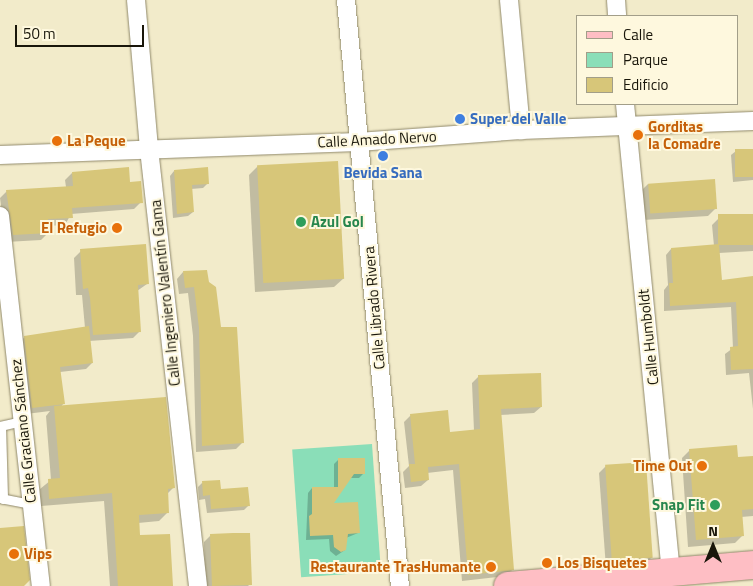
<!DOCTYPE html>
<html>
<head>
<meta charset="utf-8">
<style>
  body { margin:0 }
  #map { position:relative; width:753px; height:586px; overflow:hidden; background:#f2ebca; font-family:"Titillium Web",sans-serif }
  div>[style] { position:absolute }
  .green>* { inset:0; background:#8adeb8; transform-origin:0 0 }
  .shadow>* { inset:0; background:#0003 }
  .building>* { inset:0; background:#d7c679; transform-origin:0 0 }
  .roads { filter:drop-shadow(0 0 1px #90896b) drop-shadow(0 0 1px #90896b) }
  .service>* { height:9px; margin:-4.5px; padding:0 4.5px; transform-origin:4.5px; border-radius:4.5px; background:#fff }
  .minor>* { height:18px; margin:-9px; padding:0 9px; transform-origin:9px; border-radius:9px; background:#fff }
  .primary>* { height:28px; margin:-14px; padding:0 14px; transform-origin:14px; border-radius:14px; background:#febec4 }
  .dots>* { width:14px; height:14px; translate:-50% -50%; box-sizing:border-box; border:2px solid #fef8de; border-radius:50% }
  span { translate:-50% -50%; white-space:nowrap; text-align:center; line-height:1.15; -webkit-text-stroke:4px #fef8de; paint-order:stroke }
  .shop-label { font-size:15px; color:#366cbe; font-weight:700 }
  .left { translate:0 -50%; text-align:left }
  .food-label { font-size:15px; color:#c56008; font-weight:700 }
  .right { translate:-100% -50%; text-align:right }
  .street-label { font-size:15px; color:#19160a }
  .leisure-label { font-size:15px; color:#27864d; font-weight:700 }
  .legend { position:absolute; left:576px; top:15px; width:162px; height:90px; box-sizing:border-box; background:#fef8de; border:1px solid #a29e89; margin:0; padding:6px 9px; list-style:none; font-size:15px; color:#19160a }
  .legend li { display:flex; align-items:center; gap:10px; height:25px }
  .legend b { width:25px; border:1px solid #a29e89 }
  .north { position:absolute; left:688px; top:521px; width:50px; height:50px; -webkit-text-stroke:4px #fef8de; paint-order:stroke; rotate:0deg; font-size:14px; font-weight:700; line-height:20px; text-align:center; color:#19160a }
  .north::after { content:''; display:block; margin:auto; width:18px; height:22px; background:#19160a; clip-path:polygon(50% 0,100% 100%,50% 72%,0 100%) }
  .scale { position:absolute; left:15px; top:25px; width:129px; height:22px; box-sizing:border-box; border:2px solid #19160a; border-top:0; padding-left:6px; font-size:15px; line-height:18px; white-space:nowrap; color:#19160a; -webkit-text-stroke:4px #fef8de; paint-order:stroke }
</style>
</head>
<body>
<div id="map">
  <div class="green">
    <i style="left:372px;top:444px;width:128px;height:80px;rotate:86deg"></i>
  </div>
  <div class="shadow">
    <i style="clip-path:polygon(753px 150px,753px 180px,733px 182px,731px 155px,736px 151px)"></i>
    <i style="clip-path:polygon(258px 166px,344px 278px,334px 287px,255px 292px,249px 175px)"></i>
    <i style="clip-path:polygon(174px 171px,208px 183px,203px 188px,191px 189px,193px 212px,188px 216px,173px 218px,170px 176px)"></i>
    <i style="clip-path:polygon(72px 173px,141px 202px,134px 209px,71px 214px,65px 225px,47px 226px,48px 233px,41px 240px,6px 242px,0 198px,7px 191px,66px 187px,65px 180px)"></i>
    <i style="clip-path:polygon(648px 184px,715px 209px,708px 216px,643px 220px,641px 191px)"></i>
    <i style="clip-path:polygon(753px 216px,753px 251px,719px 253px,721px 281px,753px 278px,753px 409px,749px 373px,726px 375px,725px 354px,733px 348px,731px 307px,664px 311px,664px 290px,668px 285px,666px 255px,671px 249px,714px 246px,712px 225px,719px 218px)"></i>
    <i style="clip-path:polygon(81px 251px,147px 284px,137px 291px,140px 331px,133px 338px,89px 341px,92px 363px,86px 369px,60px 372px,63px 404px,61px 407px,173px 488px,167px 494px,168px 512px,159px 521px,138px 523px,139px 536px,172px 586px,110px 586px,104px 501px,41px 506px,40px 489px,51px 480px,46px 416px,50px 411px,26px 414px,18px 343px,25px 337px,85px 328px,82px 295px,76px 295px,74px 258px)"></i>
    <i style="clip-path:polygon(183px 272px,208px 283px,242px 443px,236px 449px,196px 452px,193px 336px,188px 293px,179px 294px,177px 279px)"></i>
    <i style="clip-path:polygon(479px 376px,541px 407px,534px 413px,500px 415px,513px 569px,506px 576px,462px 581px,453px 470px,427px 473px,428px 480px,421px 486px,405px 488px,403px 472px,409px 466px,404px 422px,411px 415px,449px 433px,474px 431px,472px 383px)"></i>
    <i style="clip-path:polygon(690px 450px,737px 458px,753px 457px,753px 516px,741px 517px,743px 535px,735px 543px,688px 547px,682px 458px)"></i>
    <i style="clip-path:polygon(338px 460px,363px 474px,359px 478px,349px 478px,332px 504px,358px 533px,346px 538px,345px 550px,336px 556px,330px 551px,329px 539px,306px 540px,308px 493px,312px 488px,334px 489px,334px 464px)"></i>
    <i style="clip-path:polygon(606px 466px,652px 557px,645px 564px,606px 568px,599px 473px)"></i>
    <i style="clip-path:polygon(202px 483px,220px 490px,249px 505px,244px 510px,207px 513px,205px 499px,199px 500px,198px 487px)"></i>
    <i style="clip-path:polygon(211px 535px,250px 584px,248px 586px,205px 586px,204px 542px)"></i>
  </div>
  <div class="building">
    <i style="left:753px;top:149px;width:28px;height:18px;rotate:90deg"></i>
    <i style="left:338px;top:161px;width:118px;height:81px;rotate:87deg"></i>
    <i style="clip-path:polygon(129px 167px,130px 182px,141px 181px,143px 203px,72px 208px,73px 218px,48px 219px,49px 233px,13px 235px,6px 190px,73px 186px,72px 172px)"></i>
    <i style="clip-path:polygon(208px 167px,209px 184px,192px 185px,194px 212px,177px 214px,174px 170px)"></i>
    <i style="left:715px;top:179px;width:30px;height:67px;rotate:86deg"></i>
    <i style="left:753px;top:214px;width:31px;height:35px;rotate:90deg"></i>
    <i style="clip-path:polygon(146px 244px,149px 284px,138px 285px,141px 332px,93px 335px,90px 298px,88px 288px,83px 289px,80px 249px)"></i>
    <i style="clip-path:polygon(719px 244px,722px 280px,753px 276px,753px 369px,731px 370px,730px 347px,738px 346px,736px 302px,670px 306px,669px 283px,673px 283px,671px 248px)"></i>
    <i style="clip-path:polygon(207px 270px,209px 282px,216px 287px,221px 327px,237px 327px,244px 443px,202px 446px,199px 328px,194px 287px,185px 288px,183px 271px)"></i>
    <i style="clip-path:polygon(89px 326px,93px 363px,60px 367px,65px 404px,32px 408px,24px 336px)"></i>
    <i style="clip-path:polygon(541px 373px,542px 407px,501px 409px,514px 570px,468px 575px,459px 464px,428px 467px,429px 480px,411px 482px,409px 464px,415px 464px,410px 414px,448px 410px,450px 432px,480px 429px,478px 375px)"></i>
    <i style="clip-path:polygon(166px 397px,175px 488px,168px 489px,169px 513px,139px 515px,140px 535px,170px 534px,173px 586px,118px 586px,112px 493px,49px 499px,48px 479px,60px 478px,54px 406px)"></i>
    <i style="clip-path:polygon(737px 445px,738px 457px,753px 456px,753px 509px,742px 510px,744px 536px,696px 540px,689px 449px)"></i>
    <i style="clip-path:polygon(338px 458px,365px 458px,365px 474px,354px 474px,334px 503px,358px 502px,360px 533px,348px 534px,346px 550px,341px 552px,334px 547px,333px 535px,310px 536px,309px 516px,312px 514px,312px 487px,338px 487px)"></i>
    <i style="left:646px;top:462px;width:96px;height:41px;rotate:86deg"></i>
    <i style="clip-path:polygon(220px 480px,221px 489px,248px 487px,250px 506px,211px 509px,210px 495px,203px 496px,202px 481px)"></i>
    <i style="clip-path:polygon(24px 526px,30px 580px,24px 586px,0 586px,0 528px)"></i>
    <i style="clip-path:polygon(233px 533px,250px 533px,252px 585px,212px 586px,210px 534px)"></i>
  </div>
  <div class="roads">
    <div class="service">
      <i style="left:0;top:426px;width:23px;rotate:-13deg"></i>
      <i style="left:1px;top:426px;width:73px;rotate:88.4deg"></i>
      <i style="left:0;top:498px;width:32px;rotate:11deg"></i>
    </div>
    <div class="minor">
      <i style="left:136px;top:0;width:150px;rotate:85deg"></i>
      <i style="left:149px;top:149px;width:440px;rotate:83.6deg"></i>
      <i style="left:346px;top:0;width:588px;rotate:84.74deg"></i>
      <i style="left:509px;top:0;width:131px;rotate:84.7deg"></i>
      <i style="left:616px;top:0;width:16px;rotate:86deg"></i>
      <i style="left:625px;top:104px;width:469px;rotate:84.4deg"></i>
      <i style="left:0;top:155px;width:358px;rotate:-2.1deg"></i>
      <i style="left:358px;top:142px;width:163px;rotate:-4.2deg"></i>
      <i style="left:521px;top:130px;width:232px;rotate:-2.2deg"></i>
      <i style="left:0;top:216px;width:372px;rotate:83.7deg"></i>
    </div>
    <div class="primary">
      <i style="left:508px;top:586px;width:246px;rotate:-4.9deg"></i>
    </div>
  </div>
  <div class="dots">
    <i style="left:460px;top:119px;background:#3f7fe0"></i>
    <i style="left:638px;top:135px;background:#e8710a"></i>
    <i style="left:57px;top:141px;background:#e8710a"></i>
    <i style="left:383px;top:156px;background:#3f7fe0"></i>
    <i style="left:301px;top:222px;background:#2e9e5b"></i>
    <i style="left:117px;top:228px;background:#e8710a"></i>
    <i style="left:702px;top:466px;background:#e8710a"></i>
    <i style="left:715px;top:505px;background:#2e9e5b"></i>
    <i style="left:14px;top:554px;background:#e8710a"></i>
    <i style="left:547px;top:563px;background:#e8710a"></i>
    <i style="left:491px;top:567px;background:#e8710a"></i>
  </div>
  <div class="shop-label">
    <span class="left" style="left:470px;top:119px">Super del Valle</span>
    <span style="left:383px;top:173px">Bevida Sana</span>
  </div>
  <div class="food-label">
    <span class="left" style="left:648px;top:135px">Gorditas<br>la Comadre</span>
    <span class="left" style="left:67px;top:141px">La Peque</span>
    <span class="right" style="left:107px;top:228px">El Refugio</span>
    <span class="right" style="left:692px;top:466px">Time Out</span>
    <span class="left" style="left:24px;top:554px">Vips</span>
    <span class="left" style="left:557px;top:563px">Los Bisquetes</span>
    <span class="right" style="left:481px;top:567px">Restaurante TrasHumante</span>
  </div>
  <div class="street-label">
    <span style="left:377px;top:139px;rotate:-3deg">Calle Amado Nervo</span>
    <span style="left:165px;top:293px;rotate:-96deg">Calle Ingeniero Valentín Gama</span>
    <span style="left:374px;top:308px;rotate:-95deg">Calle Librado Rivera</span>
    <span style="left:648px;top:337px;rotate:-96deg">Calle Humboldt</span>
    <span style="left:23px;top:431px;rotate:-96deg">Calle Graciano Sánchez</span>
  </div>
  <div class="leisure-label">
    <span class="left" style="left:311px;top:222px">Azul Gol</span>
    <span class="right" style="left:705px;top:505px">Snap Fit</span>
  </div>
  <ul class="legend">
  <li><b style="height:6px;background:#febec4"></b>Calle</li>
  <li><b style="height:14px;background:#8adeb8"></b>Parque</li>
  <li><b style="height:14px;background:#d7c679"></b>Edificio</li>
  </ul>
  <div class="north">N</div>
  <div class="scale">50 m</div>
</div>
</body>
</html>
